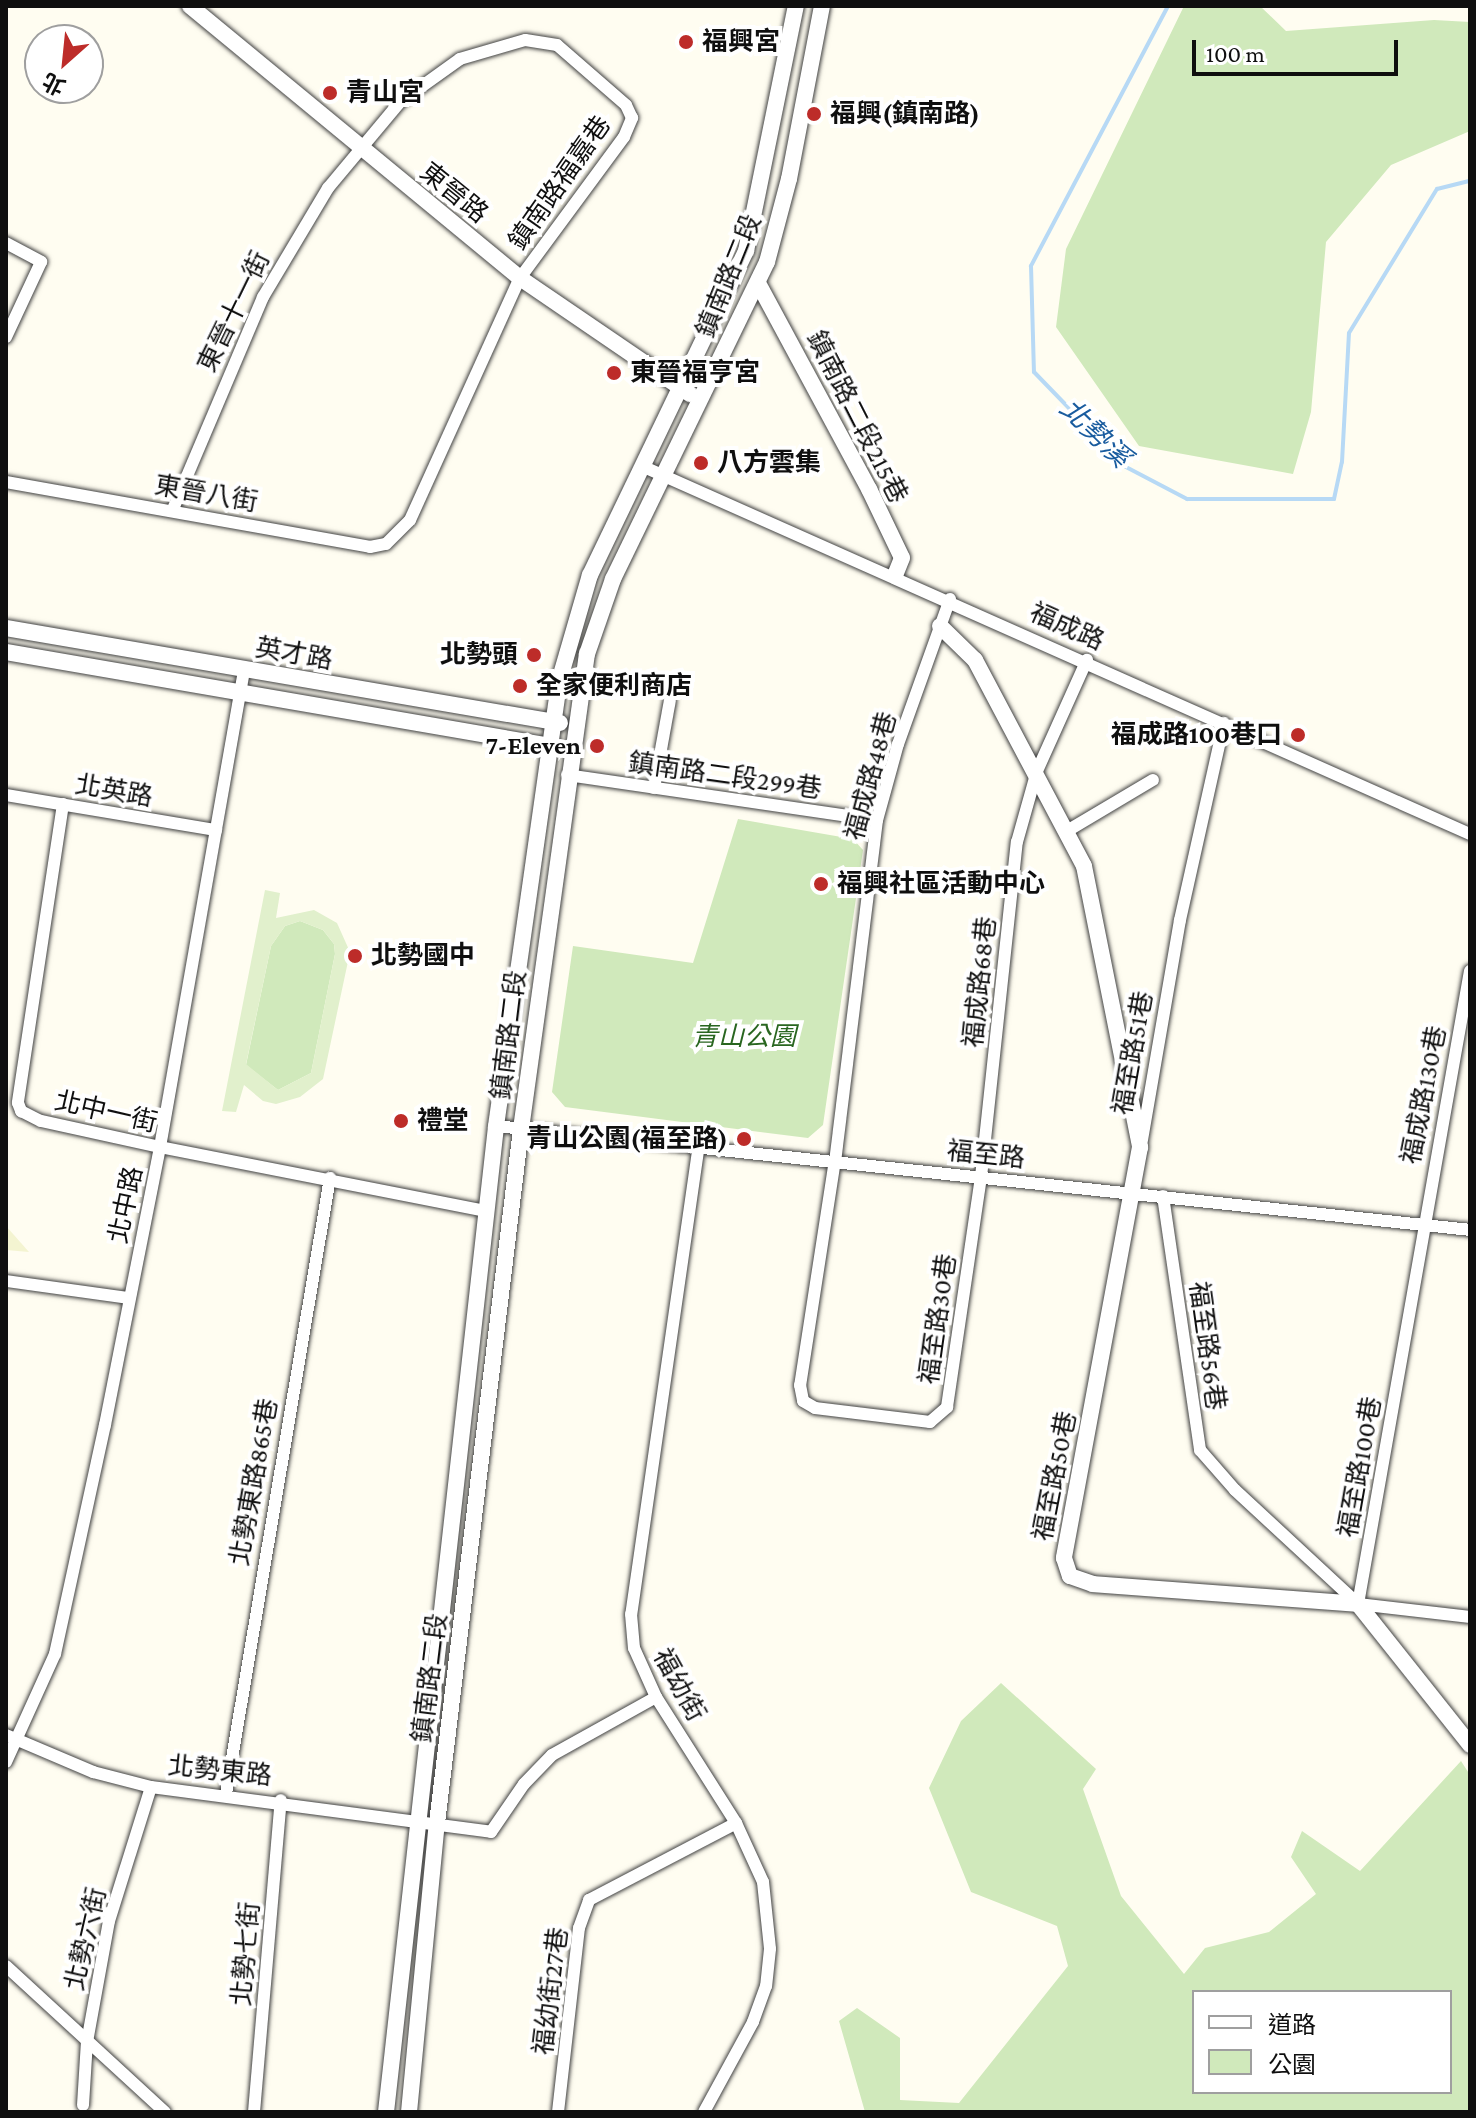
<!DOCTYPE html>
<html>
<head>
<meta charset="utf-8">
<style>
  body { margin:0 }
  #map { position:relative; width:1476px; height:2118px; overflow:hidden; background:#fffdf1; font-family:"Crimson Pro","Noto Sans TC",serif }
  div>[style] { position:absolute }
  .farmland>* { inset:0; background:#f4f4d1 }
  .green>* { inset:0; background:#d0e9bb }
  .pitch>* { inset:0; background:#e1f0cc }
  .stream>* { height:4px; margin:-2px; padding:0 2px; transform-origin:2px; border-radius:2px; background:#b7d9f5 }
  .roads { filter:drop-shadow(0 0 2px #424242) drop-shadow(0 0 2px #424242) }
  .minor>* { height:12px; margin:-6px; padding:0 6px; transform-origin:6px; border-radius:6px; background:#fff }
  .tertiary>* { height:16px; margin:-8px; padding:0 8px; transform-origin:8px; border-radius:8px; background:#fff }
  .dots>* { width:22px; height:22px; translate:-50% -50%; box-sizing:border-box; border:4px solid #fff; border-radius:50% }
  span { translate:-50% -50%; white-space:nowrap; text-align:center; line-height:1.15; -webkit-text-stroke:8px #fff; paint-order:stroke }
  .poi-label { font-size:26px; color:#0f0f0f; font-weight:700 }
  .left { translate:0 -50%; text-align:left }
  .right { translate:-100% -50%; text-align:right }
  .street-label { font-size:26px; color:#0f0f0f }
  .park-label { font-size:26px; color:#296620; font-style:italic }
  .water-label { font-size:28px; color:#1a5c9f; font-style:italic }
  .frame { position:absolute; inset:0; border:8px solid #0f0f0f; pointer-events:none }
  .legend { position:absolute; left:1192px; top:1990px; width:260px; height:104px; box-sizing:border-box; background:#fff; border:2px solid #9f9f9f; margin:0; padding:10px 14px; list-style:none; font-size:24px; color:#0f0f0f }
  .legend li { display:flex; align-items:center; gap:16px; height:40px }
  .legend b { width:40px; border:2px solid #9f9f9f }
  .north { position:absolute; left:24px; top:24px; width:80px; height:80px; box-sizing:border-box; background:#fff; border:2px solid #9f9f9f; border-radius:50%; rotate:207deg; font-size:22px; font-weight:700; line-height:32px; text-align:center; color:#0f0f0f }
  .north::after { content:''; display:block; margin:auto; width:28px; height:36px; background:#bd2c29; clip-path:polygon(50% 0,100% 100%,50% 72%,0 100%) }
  .scale { position:absolute; left:1192px; top:40px; width:206px; height:36px; box-sizing:border-box; border:4px solid #0f0f0f; border-top:0; padding-left:10px; font-size:24px; line-height:28px; white-space:nowrap; color:#0f0f0f; -webkit-text-stroke:6px #fff; paint-order:stroke }
</style>
</head>
<body>
<div id="map">
  <div class="farmland">
    <i style="clip-path:polygon(6px 1226px,29px 1252px,6px 1250px)"></i>
  </div>
  <div class="green">
    <i style="clip-path:polygon(1184px 6px,1260px 6px,1286px 31px,1434px 20px,1470px 22px,1470px 131px,1391px 165px,1326px 242px,1311px 412px,1293px 474px,1139px 446px,1056px 327px,1066px 249px)"></i>
    <i style="clip-path:polygon(738px 819px,853px 839px,863px 850px,823px 1125px,808px 1138px,565px 1107px,552px 1092px,573px 946px,693px 963px)"></i>
    <i style="clip-path:polygon(300px 921px,323px 930px,334px 944px,335px 954px,311px 1073px,278px 1090px,246px 1065px,271px 946px,285px 926px)"></i>
    <i style="clip-path:polygon(evenodd,1001px 1683px,1096px 1769px,1083px 1789px,1121px 1896px,1184px 1974px,1205px 1948px,1269px 1932px,1316px 1894px,1291px 1857px,1302px 1831px,1360px 1871px,1461px 1761px,1470px 1775px,1470px 2112px,865px 2112px,839px 2021px,857px 2008px,900px 2038px,900px 2100px,959px 2103px,1068px 1966px,1057px 1926px,971px 1892px,929px 1788px,961px 1721px,1001px 1683px,1194px 1992px,1450px 1992px,1450px 2092px,1194px 2092px,1194px 1992px)"></i>
  </div>
  <div class="pitch">
    <i style="clip-path:polygon(evenodd,265px 890px,280px 893px,276px 918px,314px 910px,337px 923px,350px 952px,323px 1079px,300px 1097px,276px 1104px,263px 1101px,244px 1085px,236px 1112px,222px 1111px,265px 890px,300px 921px,323px 930px,334px 944px,335px 954px,311px 1073px,278px 1090px,246px 1064px,271px 946px,285px 926px,300px 921px)"></i>
  </div>
  <div class="stream">
    <i style="left:1168px;top:6px;width:294px;rotate:117.8deg"></i>
    <i style="left:1031px;top:266px;width:106px;rotate:88.4deg"></i>
    <i style="left:1034px;top:372px;width:132px;rotate:45.9deg"></i>
    <i style="left:1126px;top:467px;width:69px;rotate:27.7deg"></i>
    <i style="left:1187px;top:499px;width:147px"></i>
    <i style="left:1334px;top:499px;width:38px;rotate:-78deg"></i>
    <i style="left:1342px;top:462px;width:129px;rotate:-86.9deg"></i>
    <i style="left:1349px;top:333px;width:169px;rotate:-58.6deg"></i>
    <i style="left:1437px;top:189px;width:34px;rotate:-14deg"></i>
  </div>
  <div class="roads">
    <div class="minor">
      <i style="left:6px;top:243px;width:40px;rotate:28deg"></i>
      <i style="left:41px;top:262px;width:83px;rotate:115deg"></i>
      <i style="left:644px;top:467px;width:904px;rotate:23.96deg"></i>
      <i style="left:6px;top:482px;width:370px;rotate:10.1deg"></i>
      <i style="left:370px;top:547px;width:16px;rotate:-11deg"></i>
      <i style="left:386px;top:544px;width:34px;rotate:-45deg"></i>
      <i style="left:410px;top:520px;width:266px;rotate:-65.6deg"></i>
      <i style="left:520px;top:278px;width:175px;rotate:-53.6deg"></i>
      <i style="left:624px;top:137px;width:21px;rotate:-67deg"></i>
      <i style="left:632px;top:118px;width:14px;rotate:-115deg"></i>
      <i style="left:626px;top:105px;width:91px;rotate:-139deg"></i>
      <i style="left:557px;top:45px;width:32px;rotate:-171deg"></i>
      <i style="left:525px;top:40px;width:68px;rotate:163.7deg"></i>
      <i style="left:460px;top:59px;width:74px;rotate:144.4deg"></i>
      <i style="left:400px;top:102px;width:112px;rotate:129.9deg"></i>
      <i style="left:328px;top:188px;width:127px;rotate:120.8deg"></i>
      <i style="left:263px;top:297px;width:230px;rotate:113deg"></i>
      <i style="left:950px;top:599px;width:154px;rotate:109.7deg"></i>
      <i style="left:898px;top:744px;width:79px;rotate:105.4deg"></i>
      <i style="left:877px;top:820px;width:343px;rotate:97deg"></i>
      <i style="left:835px;top:1160px;width:228px;rotate:98.8deg"></i>
      <i style="left:800px;top:1385px;width:16px;rotate:79deg"></i>
      <i style="left:803px;top:1401px;width:14px;rotate:30deg"></i>
      <i style="left:815px;top:1408px;width:116px;rotate:6.9deg"></i>
      <i style="left:930px;top:1422px;width:23px;rotate:-41deg"></i>
      <i style="left:947px;top:1407px;width:232px;rotate:-81.6deg"></i>
      <i style="left:981px;top:1177px;width:337px;rotate:-83.9deg"></i>
      <i style="left:1017px;top:842px;width:74px;rotate:-74.3deg"></i>
      <i style="left:1037px;top:771px;width:122px;rotate:-65.8deg"></i>
      <i style="left:567px;top:775px;width:313px;rotate:8.3deg"></i>
      <i style="left:654px;top:788px;width:89px;rotate:-79.7deg"></i>
      <i style="left:6px;top:795px;width:213px;rotate:9.5deg"></i>
      <i style="left:63px;top:804px;width:302px;rotate:98.6deg"></i>
      <i style="left:18px;top:1103px;width:9px;rotate:69deg"></i>
      <i style="left:21px;top:1111px;width:22px;rotate:27deg"></i>
      <i style="left:41px;top:1121px;width:122px;rotate:12.3deg"></i>
      <i style="left:160px;top:1147px;width:333px;rotate:11.1deg"></i>
      <i style="left:1067px;top:831px;width:100px;rotate:-30.7deg"></i>
      <i style="left:496px;top:1126px;width:980px;rotate:6.09deg"></i>
      <i style="left:1142px;top:1140px;width:223px;rotate:-80.2deg"></i>
      <i style="left:1180px;top:920px;width:202px;rotate:-77.4deg"></i>
      <i style="left:698px;top:1151px;width:468px;rotate:98.2deg"></i>
      <i style="left:631px;top:1614px;width:34px;rotate:85deg"></i>
      <i style="left:634px;top:1648px;width:54px;rotate:65.8deg"></i>
      <i style="left:656px;top:1697px;width:149px;rotate:57.6deg"></i>
      <i style="left:736px;top:1823px;width:65px;rotate:65.4deg"></i>
      <i style="left:763px;top:1882px;width:67px;rotate:84deg"></i>
      <i style="left:770px;top:1949px;width:37px;rotate:96deg"></i>
      <i style="left:766px;top:1986px;width:38px;rotate:110deg"></i>
      <i style="left:753px;top:2022px;width:102px;rotate:118.6deg"></i>
      <i style="left:1163px;top:1196px;width:257px;rotate:81.7deg"></i>
      <i style="left:1200px;top:1450px;width:53px;rotate:48.8deg"></i>
      <i style="left:1235px;top:1490px;width:168px;rotate:42.8deg"></i>
      <i style="left:6px;top:1281px;width:124px;rotate:7.9deg"></i>
      <i style="left:1358px;top:1604px;width:643px;rotate:-79.97deg"></i>
      <i style="left:1358px;top:1604px;width:113px;rotate:6.6deg"></i>
      <i style="left:6px;top:1735px;width:95px;rotate:23deg"></i>
      <i style="left:93px;top:1772px;width:60px;rotate:14.5deg"></i>
      <i style="left:151px;top:1787px;width:343px;rotate:7.5deg"></i>
      <i style="left:491px;top:1832px;width:58px;rotate:-55.5deg"></i>
      <i style="left:524px;top:1784px;width:40px;rotate:-46deg"></i>
      <i style="left:552px;top:1755px;width:119px;rotate:-29.1deg"></i>
      <i style="left:6px;top:1762px;width:119px;rotate:-65.6deg"></i>
      <i style="left:55px;top:1654px;width:234px;rotate:-77.7deg"></i>
      <i style="left:105px;top:1425px;width:283px;rotate:-78.8deg"></i>
      <i style="left:160px;top:1147px;width:485px;rotate:-80deg"></i>
      <i style="left:226px;top:1794px;width:625px;rotate:-80.42deg"></i>
      <i style="left:6px;top:1966px;width:216px;rotate:42.6deg"></i>
      <i style="left:83px;top:2105px;width:63px;rotate:-86.4deg"></i>
      <i style="left:87px;top:2042px;width:123px;rotate:-79.7deg"></i>
      <i style="left:109px;top:1921px;width:140px;rotate:-72.6deg"></i>
      <i style="left:254px;top:2112px;width:313px;rotate:-85.1deg"></i>
      <i style="left:558px;top:2112px;width:185px;rotate:-83.5deg"></i>
      <i style="left:579px;top:1928px;width:30px;rotate:-70deg"></i>
      <i style="left:589px;top:1900px;width:166px;rotate:-27.6deg"></i>
    </div>
    <div class="tertiary">
      <i style="left:190px;top:6px;width:428px;rotate:39.5deg"></i>
      <i style="left:520px;top:278px;width:206px;rotate:34.3deg"></i>
      <i style="left:758px;top:283px;width:234px;rotate:61.7deg"></i>
      <i style="left:869px;top:489px;width:76px;rotate:64.4deg"></i>
      <i style="left:902px;top:558px;width:18px;rotate:112deg"></i>
      <i style="left:940px;top:626px;width:49px;rotate:44.2deg"></i>
      <i style="left:975px;top:660px;width:233px;rotate:62.1deg"></i>
      <i style="left:1084px;top:866px;width:287px;rotate:78.7deg"></i>
      <i style="left:1140px;top:1147px;width:418px;rotate:100.5deg"></i>
      <i style="left:1064px;top:1558px;width:19px;rotate:72deg"></i>
      <i style="left:1070px;top:1576px;width:24px;rotate:19deg"></i>
      <i style="left:1093px;top:1584px;width:266px;rotate:4.3deg"></i>
      <i style="left:1358px;top:1604px;width:180px;rotate:51.5deg"></i>
      <i style="left:6px;top:628px;width:562px;rotate:9.73deg"></i>
      <i style="left:6px;top:652px;width:558px;rotate:9.8deg"></i>
      <i style="left:386px;top:2112px;width:992px;rotate:-83.63deg"></i>
      <i style="left:496px;top:1126px;width:453px;rotate:-81.9deg"></i>
      <i style="left:560px;top:678px;width:107px;rotate:-73.8deg"></i>
      <i style="left:590px;top:575px;width:360px;rotate:-64.3deg"></i>
      <i style="left:746px;top:251px;width:250px;rotate:-78.5deg"></i>
      <i style="left:409px;top:2112px;width:290px;rotate:-84.5deg"></i>
      <i style="left:437px;top:1823px;width:699px;rotate:-83.1deg"></i>
      <i style="left:521px;top:1129px;width:480px;rotate:-82.1deg"></i>
      <i style="left:587px;top:654px;width:79px;rotate:-70.9deg"></i>
      <i style="left:613px;top:579px;width:352px;rotate:-64.1deg"></i>
      <i style="left:767px;top:262px;width:86px;rotate:-75.2deg"></i>
      <i style="left:789px;top:179px;width:176px;rotate:-79.2deg"></i>
    </div>
  </div>
  <div class="dots">
    <i style="left:686px;top:42px;background:#bd2c29"></i>
    <i style="left:330px;top:93px;background:#bd2c29"></i>
    <i style="left:814px;top:114px;background:#bd2c29"></i>
    <i style="left:614px;top:373px;background:#bd2c29"></i>
    <i style="left:701px;top:463px;background:#bd2c29"></i>
    <i style="left:534px;top:655px;background:#bd2c29"></i>
    <i style="left:520px;top:686px;background:#bd2c29"></i>
    <i style="left:1298px;top:735px;background:#bd2c29"></i>
    <i style="left:597px;top:746px;background:#bd2c29"></i>
    <i style="left:821px;top:884px;background:#bd2c29"></i>
    <i style="left:355px;top:956px;background:#bd2c29"></i>
    <i style="left:401px;top:1121px;background:#bd2c29"></i>
    <i style="left:744px;top:1139px;background:#bd2c29"></i>
  </div>
  <div class="poi-label">
    <span class="left" style="left:702px;top:42px">福興宮</span>
    <span class="left" style="left:346px;top:93px">青山宮</span>
    <span class="left" style="left:830px;top:114px">福興(鎮南路)</span>
    <span class="left" style="left:630px;top:373px">東晉福亨宮</span>
    <span class="left" style="left:717px;top:463px">八方雲集</span>
    <span class="right" style="left:518px;top:655px">北勢頭</span>
    <span class="left" style="left:536px;top:686px">全家便利商店</span>
    <span class="right" style="left:1282px;top:735px">福成路100巷口</span>
    <span class="right" style="left:581px;top:746px">7-Eleven</span>
    <span class="left" style="left:837px;top:884px">福興社區活動中心</span>
    <span class="left" style="left:371px;top:956px">北勢國中</span>
    <span class="left" style="left:417px;top:1121px">禮堂</span>
    <span class="right" style="left:728px;top:1139px">青山公園(福至路)</span>
  </div>
  <div class="street-label">
    <span style="left:560px;top:183px;rotate:-55deg">鎮南路福嘉巷</span>
    <span style="left:454px;top:193px;rotate:39deg">東晉路</span>
    <span style="left:729px;top:276px;rotate:-68deg">鎮南路二段</span>
    <span style="left:234px;top:312px;rotate:-64deg">東晉十一街</span>
    <span style="left:857px;top:417px;rotate:63deg">鎮南路二段215巷</span>
    <span style="left:206px;top:494px;rotate:10deg">東晉八街</span>
    <span style="left:1067px;top:627px;rotate:24deg">福成路</span>
    <span style="left:294px;top:654px;rotate:10deg">英才路</span>
    <span style="left:725px;top:776px;rotate:8deg">鎮南路二段299巷</span>
    <span style="left:871px;top:776px;rotate:-75deg">福成路48巷</span>
    <span style="left:114px;top:791px;rotate:10deg">北英路</span>
    <span style="left:980px;top:982px;rotate:-84deg">福成路68巷</span>
    <span style="left:509px;top:1035px;rotate:-83deg">鎮南路二段</span>
    <span style="left:1133px;top:1053px;rotate:-80deg">福至路51巷</span>
    <span style="left:1424px;top:1095px;rotate:-79deg">福成路130巷</span>
    <span style="left:106px;top:1112px;rotate:13deg">北中一街</span>
    <span style="left:986px;top:1155px;rotate:6deg">福至路</span>
    <span style="left:126px;top:1205px;rotate:-78deg">北中路</span>
    <span style="left:938px;top:1319px;rotate:-82deg">福至路30巷</span>
    <span style="left:1207px;top:1346px;rotate:82deg">福至路56巷</span>
    <span style="left:1360px;top:1467px;rotate:-80deg">福至路100巷</span>
    <span style="left:1055px;top:1476px;rotate:-79deg">福至路50巷</span>
    <span style="left:254px;top:1482px;rotate:-80deg">北勢東路865巷</span>
    <span style="left:430px;top:1678px;rotate:-83deg">鎮南路二段</span>
    <span style="left:679px;top:1685px;rotate:61deg">福幼街</span>
    <span style="left:220px;top:1771px;rotate:6deg">北勢東路</span>
    <span style="left:86px;top:1939px;rotate:-77deg">北勢六街</span>
    <span style="left:246px;top:1954px;rotate:-85deg">北勢七街</span>
    <span style="left:551px;top:1991px;rotate:-83deg">福幼街27巷</span>
  </div>
  <div class="park-label">
    <span style="left:744px;top:1037px">青山公園</span>
  </div>
  <div class="water-label">
    <span style="left:1095px;top:433px;rotate:44deg">北勢溪</span>
  </div>
  <div class="frame"></div>
  <ul class="legend">
  <li><b style="height:10px;background:#fff"></b>道路</li>
  <li><b style="height:22px;background:#d0e9bb"></b>公園</li>
  </ul>
  <div class="north">北</div>
  <div class="scale">100 m</div>
</div>
</body>
</html>
